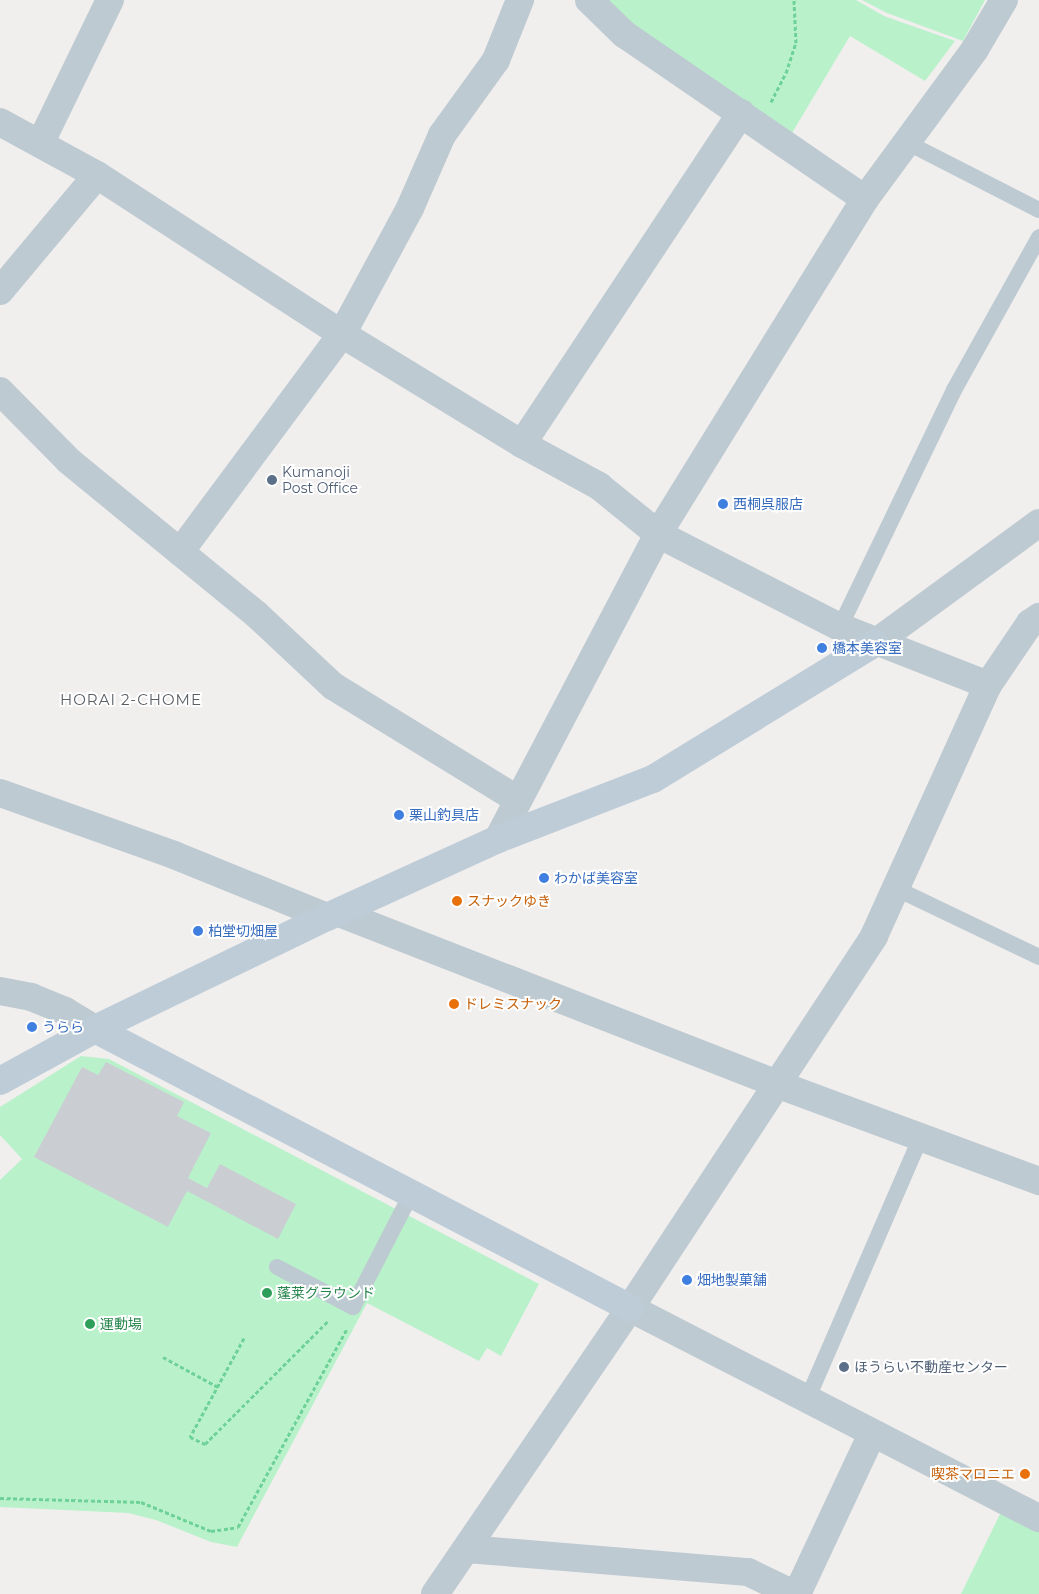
<!DOCTYPE html>
<html>
<head>
<meta charset="utf-8">
<style>
  body { margin:0 }
  #map { position:relative; width:1039px; height:1594px; overflow:hidden; background:#f1eeee; font-family:Montserrat,"Noto Sans JP",sans-serif }
  div>[style] { position:absolute }
  .green>* { inset:0; background:#b9f2ca }
  .building>* { inset:0; background:#caced3 }
  .path>* { height:3px; margin-top:-1.5px; transform-origin:0; background:repeating-linear-gradient(90deg,#6ed298 0 4px,transparent 0 6.5px) }
  .lane>* { height:16px; margin:-8px; padding:0 8px; transform-origin:8px; border-radius:8px; background:#bdcad1 }
  .street>* { height:28px; margin:-14px; padding:0 14px; transform-origin:14px; border-radius:14px; background:#bdcad1 }
  .secondary>* { height:28px; margin:-14px; padding:0 14px; transform-origin:14px; border-radius:14px; background:#bdccd7 }
  .dots>* { width:14px; height:14px; translate:-50% -50%; box-sizing:border-box; border:2px solid #fff; border-radius:50% }
  span { translate:-50% -50%; white-space:nowrap; text-align:center; line-height:1.15; -webkit-text-stroke:4px #fff; paint-order:stroke }
  .service-label { font-size:14px; color:#4e5e75 }
  .left { translate:0 -50%; text-align:left }
  .shop-label { font-size:14px; color:#366cbe }
  .food-label { font-size:14px; color:#c56008 }
  .right { translate:-100% -50%; text-align:right }
  .leisure-label { font-size:14px; color:#27864d }
  .neighbourhood-label { font-size:15px; color:#5a5f64; letter-spacing:1px }
</style>
</head>
<body>
<div id="map">
  <div class="green">
    <i style="clip-path:polygon(602px 0,856px 0,884px 16px,955px 41px,925px 81px,850px 36px,792px 133px,630px 28px)"></i>
    <i style="clip-path:polygon(862px 0,985px 0,963px 41px,887px 13px)"></i>
    <i style="clip-path:polygon(81px 1056px,109px 1059px,539px 1284px,501px 1356px,487px 1348px,479px 1361px,367px 1303px,237px 1547px,211px 1542px,156px 1520px,128px 1513px,0 1507px,0 1180px,22px 1159px,0 1135px,0 1107px)"></i>
    <i style="clip-path:polygon(1002px 1510px,1039px 1527px,1039px 1594px,961px 1594px)"></i>
  </div>
  <div class="building">
    <i style="clip-path:polygon(106px 1062px,184px 1102px,177px 1116px,211px 1133px,188px 1178px,207px 1188px,220px 1164px,296px 1204px,278px 1239px,187px 1191px,168px 1227px,34px 1157px,82px 1067px,98px 1075px)"></i>
  </div>
  <div class="path">
    <i style="left:771px;top:102px;width:33px;rotate:-63deg"></i>
    <i style="left:786px;top:73px;width:32px;rotate:-72deg"></i>
    <i style="left:796px;top:43px;width:43px;rotate:-92.7deg"></i>
    <i style="left:244px;top:1338px;width:113px;rotate:118.6deg"></i>
    <i style="left:190px;top:1437px;width:17px;rotate:25deg"></i>
    <i style="left:205px;top:1444px;width:175px;rotate:-45deg"></i>
    <i style="left:163px;top:1357px;width:63px;rotate:28.6deg"></i>
    <i style="left:0;top:1498px;width:141px;rotate:1.6deg"></i>
    <i style="left:141px;top:1502px;width:76px;rotate:22.5deg"></i>
    <i style="left:211px;top:1531px;width:27px;rotate:-8deg"></i>
    <i style="left:238px;top:1527px;width:226px;rotate:-61.2deg"></i>
  </div>
  <div class="lane">
    <i style="left:906px;top:142px;width:149px;rotate:27.1deg"></i>
    <i style="left:840px;top:627px;width:263px;rotate:-64.3deg"></i>
    <i style="left:954px;top:390px;width:175px;rotate:-60.9deg"></i>
    <i style="left:895px;top:888px;width:160px;rotate:25.6deg"></i>
    <i style="left:277px;top:1267px;width:86px;rotate:27.8deg"></i>
    <i style="left:353px;top:1307px;width:127px;rotate:-62.8deg"></i>
    <i style="left:807px;top:1400px;width:287px;rotate:-66.6deg"></i>
  </div>
  <div class="street">
    <i style="left:589px;top:0;width:49px;rotate:44.2deg"></i>
    <i style="left:624px;top:34px;width:292px;rotate:34.4deg"></i>
    <i style="left:0;top:122px;width:111px;rotate:28.7deg"></i>
    <i style="left:97px;top:175px;width:292px;rotate:33deg"></i>
    <i style="left:342px;top:334px;width:211px;rotate:31.4deg"></i>
    <i style="left:522px;top:444px;width:88px;rotate:28.6deg"></i>
    <i style="left:599px;top:486px;width:76px;rotate:39.1deg"></i>
    <i style="left:658px;top:534px;width:204px;rotate:27.1deg"></i>
    <i style="left:840px;top:627px;width:159px;rotate:21.4deg"></i>
    <i style="left:41px;top:142px;width:158px;rotate:-64.1deg"></i>
    <i style="left:0;top:291px;width:151px;rotate:-50.1deg"></i>
    <i style="left:0;top:391px;width:98px;rotate:45.4deg"></i>
    <i style="left:69px;top:461px;width:243px;rotate:39.3deg"></i>
    <i style="left:257px;top:615px;width:104px;rotate:43.1deg"></i>
    <i style="left:333px;top:686px;width:216px;rotate:31.6deg"></i>
    <i style="left:522px;top:444px;width:397px;rotate:-56.5deg"></i>
    <i style="left:180px;top:552px;width:272px;rotate:-53.4deg"></i>
    <i style="left:342px;top:334px;width:143px;rotate:-61.6deg"></i>
    <i style="left:410px;top:208px;width:80px;rotate:-66.3deg"></i>
    <i style="left:442px;top:135px;width:92px;rotate:-54.2deg"></i>
    <i style="left:496px;top:60px;width:65px;rotate:-68.2deg"></i>
    <i style="left:875px;top:643px;width:203px;rotate:-36.2deg"></i>
    <i style="left:0;top:793px;width:185px;rotate:19.6deg"></i>
    <i style="left:174px;top:855px;width:165px;rotate:22.1deg"></i>
    <i style="left:498px;top:839px;width:344px;rotate:-62.3deg"></i>
    <i style="left:658px;top:534px;width:394px;rotate:-58.3deg"></i>
    <i style="left:865px;top:199px;width:186px;rotate:-53.7deg"></i>
    <i style="left:975px;top:49px;width:57px;rotate:-59.4deg"></i>
    <i style="left:339px;top:913px;width:467px;rotate:21.3deg"></i>
    <i style="left:774px;top:1083px;width:283px;rotate:20.3deg"></i>
    <i style="left:0;top:991px;width:32px;rotate:11deg"></i>
    <i style="left:31px;top:997px;width:37px;rotate:22deg"></i>
    <i style="left:65px;top:1011px;width:35px;rotate:31deg"></i>
    <i style="left:630px;top:1308px;width:460px;rotate:27.2deg"></i>
    <i style="left:467px;top:1549px;width:282px;rotate:4.7deg"></i>
    <i style="left:748px;top:1572px;width:51px;rotate:25.6deg"></i>
    <i style="left:435px;top:1594px;width:346px;rotate:-55.7deg"></i>
    <i style="left:630px;top:1308px;width:445px;rotate:-56.7deg"></i>
    <i style="left:874px;top:936px;width:276px;rotate:-65.6deg"></i>
    <i style="left:988px;top:685px;width:75px;rotate:-55.9deg"></i>
    <i style="left:1030px;top:623px;width:11px;rotate:-34deg"></i>
    <i style="left:797px;top:1594px;width:177px;rotate:-64.9deg"></i>
  </div>
  <div class="secondary">
    <i style="left:95px;top:1029px;width:603px;rotate:27.54deg"></i>
    <i style="left:0;top:1081px;width:108px;rotate:-28.7deg"></i>
    <i style="left:95px;top:1029px;width:258px;rotate:-25.8deg"></i>
    <i style="left:327px;top:917px;width:188px;rotate:-24.5deg"></i>
    <i style="left:498px;top:839px;width:166px;rotate:-21.2deg"></i>
    <i style="left:653px;top:779px;width:260px;rotate:-31.5deg"></i>
  </div>
  <div class="dots">
    <i style="left:272px;top:480px;background:#5c6f8a"></i>
    <i style="left:723px;top:504px;background:#3f7fe0"></i>
    <i style="left:822px;top:648px;background:#3f7fe0"></i>
    <i style="left:399px;top:815px;background:#3f7fe0"></i>
    <i style="left:544px;top:878px;background:#3f7fe0"></i>
    <i style="left:457px;top:901px;background:#e8710a"></i>
    <i style="left:198px;top:931px;background:#3f7fe0"></i>
    <i style="left:454px;top:1004px;background:#e8710a"></i>
    <i style="left:32px;top:1027px;background:#3f7fe0"></i>
    <i style="left:687px;top:1280px;background:#3f7fe0"></i>
    <i style="left:267px;top:1293px;background:#2e9e5b"></i>
    <i style="left:90px;top:1324px;background:#2e9e5b"></i>
    <i style="left:844px;top:1367px;background:#5c6f8a"></i>
    <i style="left:1025px;top:1474px;background:#e8710a"></i>
  </div>
  <div class="service-label">
    <span class="left" style="left:282px;top:480px">Kumanoji<br>Post Office</span>
    <span class="left" style="left:854px;top:1367px">ほうらい不動産センター</span>
  </div>
  <div class="shop-label">
    <span class="left" style="left:733px;top:504px">西桐呉服店</span>
    <span class="left" style="left:832px;top:648px">橋本美容室</span>
    <span class="left" style="left:409px;top:815px">栗山釣具店</span>
    <span class="left" style="left:554px;top:878px">わかば美容室</span>
    <span class="left" style="left:208px;top:931px">柏堂切畑屋</span>
    <span class="left" style="left:42px;top:1027px">うらら</span>
    <span class="left" style="left:697px;top:1280px">畑地製菓舗</span>
  </div>
  <div class="food-label">
    <span class="left" style="left:467px;top:901px">スナックゆき</span>
    <span class="left" style="left:464px;top:1004px">ドレミスナック</span>
    <span class="right" style="left:1015px;top:1474px">喫茶マロニエ</span>
  </div>
  <div class="leisure-label">
    <span class="left" style="left:277px;top:1293px">蓬莱グラウンド</span>
    <span class="left" style="left:100px;top:1324px">運動場</span>
  </div>
  <div class="neighbourhood-label">
    <span style="left:131px;top:700px">HORAI 2-CHOME</span>
  </div>
</div>
</body>
</html>
